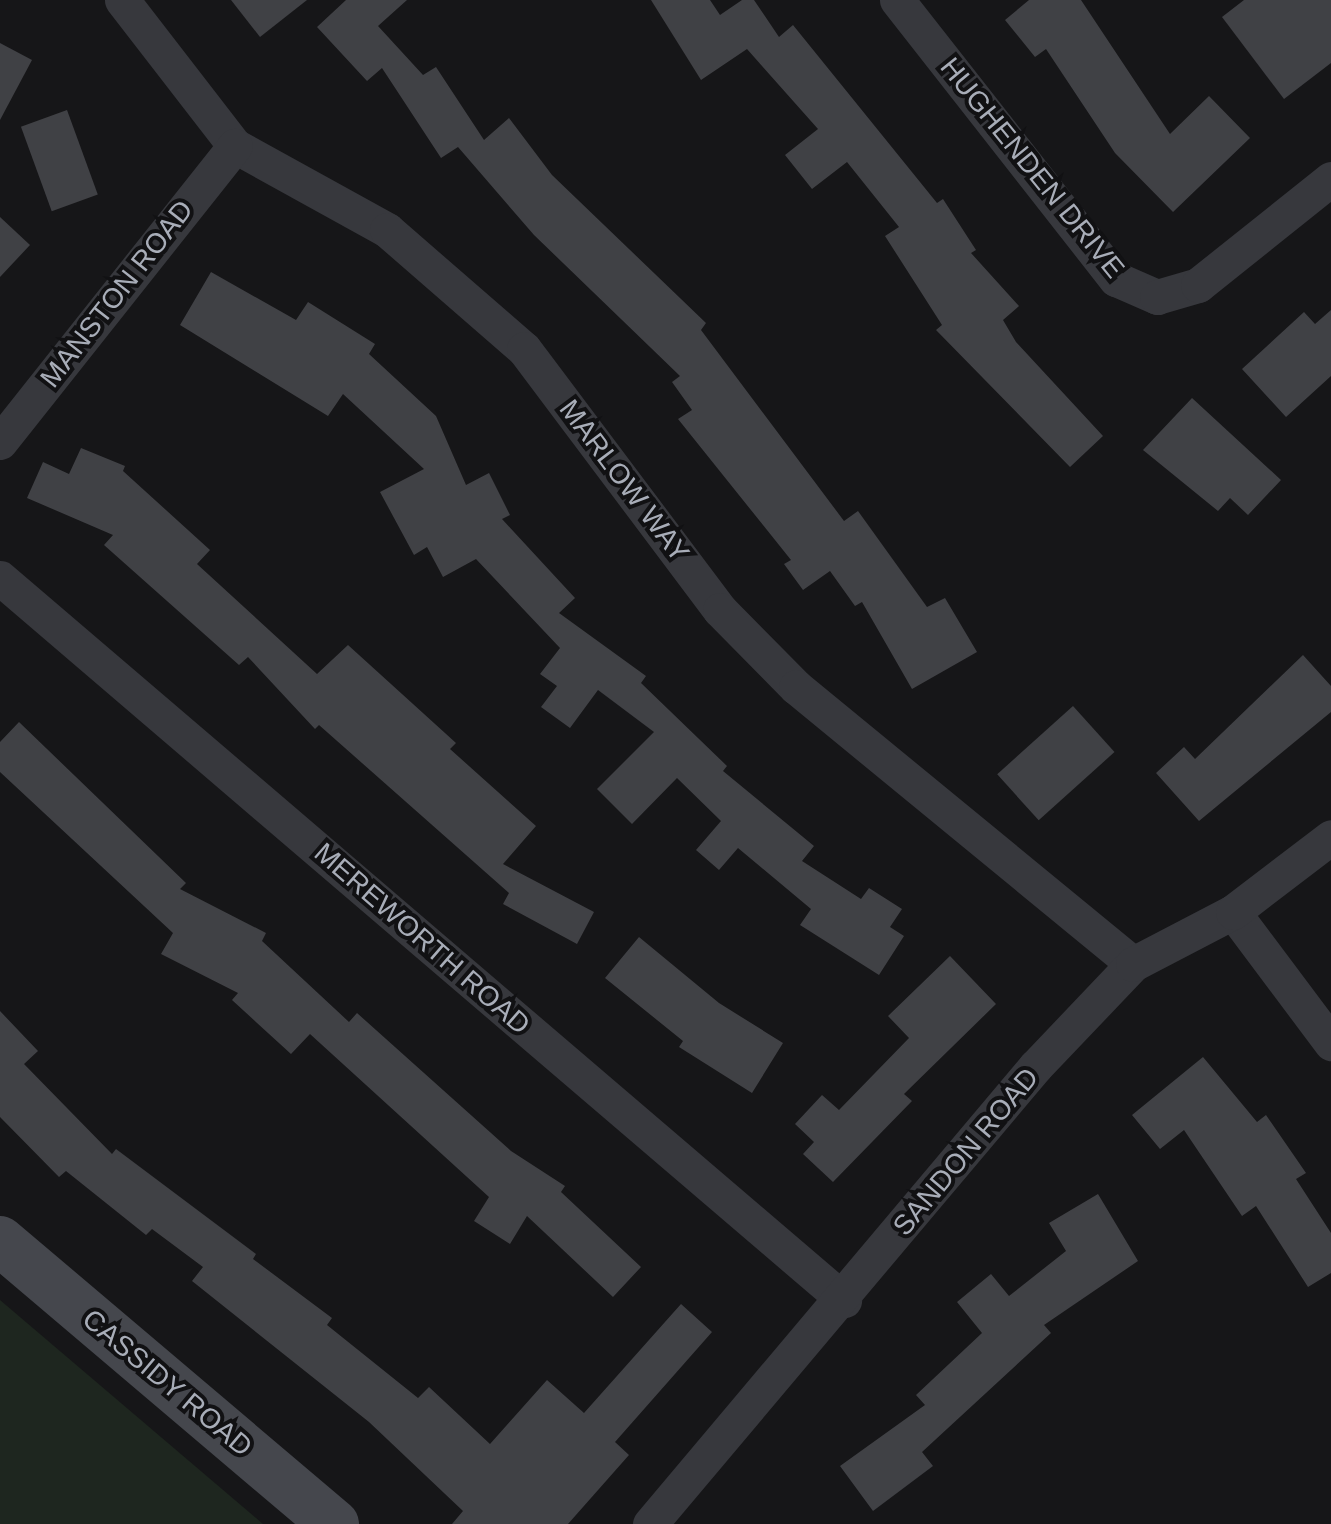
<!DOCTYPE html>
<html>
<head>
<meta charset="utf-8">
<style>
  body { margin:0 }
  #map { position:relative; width:1331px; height:1524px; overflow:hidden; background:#161618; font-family:Helvetica,sans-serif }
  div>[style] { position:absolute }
  .green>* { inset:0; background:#1e261f }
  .building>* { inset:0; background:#404145; transform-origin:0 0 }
  .street>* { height:35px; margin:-17.5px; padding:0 17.5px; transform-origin:17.5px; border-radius:17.5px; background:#37383d }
  .secondary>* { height:50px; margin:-25px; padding:0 25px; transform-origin:25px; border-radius:25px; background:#45474d }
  span { translate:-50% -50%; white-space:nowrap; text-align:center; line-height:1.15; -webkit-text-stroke:8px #111113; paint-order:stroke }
  .street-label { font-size:28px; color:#a8adb8 }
</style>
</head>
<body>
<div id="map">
  <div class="green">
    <i style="clip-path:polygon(0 1300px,263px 1524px,0 1524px)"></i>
  </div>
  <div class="building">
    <i style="clip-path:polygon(231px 0,307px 0,260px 37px)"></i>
    <i style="clip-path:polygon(346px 0,407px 0,378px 26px,423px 75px,436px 67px,484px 140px,509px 118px,552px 175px,706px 323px,701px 330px,844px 521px,858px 511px,927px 607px,945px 598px,977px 652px,912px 689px,862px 602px,855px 606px,830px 571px,803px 590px,784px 564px,791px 560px,678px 419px,692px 410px,672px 382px,680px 376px,534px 235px,458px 147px,441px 158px,382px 68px,367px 81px,317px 27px)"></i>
    <i style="clip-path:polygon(651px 0,710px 0,720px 15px,742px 0,754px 0,779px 37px,793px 25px,937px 203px,943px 199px,976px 250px,971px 253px,1019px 306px,1003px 320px,1016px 342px,1103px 436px,1070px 467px,936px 330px,942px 325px,885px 236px,899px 227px,847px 162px,812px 189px,785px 155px,818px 129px,747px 49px,701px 80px)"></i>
    <i style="clip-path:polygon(1029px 0,1081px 0,1170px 134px,1209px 96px,1250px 138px,1173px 212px,1115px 153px,1046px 49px,1035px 57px,1005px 20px)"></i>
    <i style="clip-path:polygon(1244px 0,1331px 0,1331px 63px,1284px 99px,1222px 17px)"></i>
    <i style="clip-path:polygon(0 43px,32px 60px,0 120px)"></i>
    <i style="left:67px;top:110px;width:90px;height:49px;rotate:70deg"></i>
    <i style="clip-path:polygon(0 217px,30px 245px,0 277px)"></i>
    <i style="clip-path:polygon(211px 272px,296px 320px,308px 302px,375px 344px,369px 354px,436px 416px,466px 485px,489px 473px,510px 515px,502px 519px,575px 598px,559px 613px,646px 676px,641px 683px,727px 766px,723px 771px,814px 846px,802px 861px,861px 899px,869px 888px,902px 909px,890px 927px,904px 936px,879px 975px,800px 925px,811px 909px,738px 848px,719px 870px,696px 850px,721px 821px,677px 778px,632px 824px,597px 789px,654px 732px,598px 690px,570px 728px,541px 707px,557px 686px,540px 674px,560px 648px,476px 559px,443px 577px,427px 547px,414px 555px,380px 492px,424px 469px,343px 394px,328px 416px,180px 325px)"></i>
    <i style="clip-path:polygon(1331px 310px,1331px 376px,1286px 417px,1242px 369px,1304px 312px,1315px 324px)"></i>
    <i style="clip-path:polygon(1192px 398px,1281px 480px,1248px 515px,1230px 498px,1218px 511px,1143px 450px)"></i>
    <i style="clip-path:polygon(81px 448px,125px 466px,123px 471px,210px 550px,197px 564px,317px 674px,348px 645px,456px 743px,450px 749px,536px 826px,503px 864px,594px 912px,577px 944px,503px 904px,509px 893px,319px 725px,315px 729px,248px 657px,239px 665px,104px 545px,113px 535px,27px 498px,43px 462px,69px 474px)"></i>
    <i style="clip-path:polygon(1303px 655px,1331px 686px,1331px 712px,1199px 821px,1156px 773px,1184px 747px,1195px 759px)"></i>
    <i style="left:1073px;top:706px;width:62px;height:102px;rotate:48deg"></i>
    <i style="clip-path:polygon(19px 722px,186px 883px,180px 889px,266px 933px,262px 941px,349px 1022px,357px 1013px,511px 1151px,565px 1186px,561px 1192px,641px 1267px,613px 1297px,527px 1216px,510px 1244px,474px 1221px,489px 1197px,310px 1034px,291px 1054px,232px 1000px,238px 993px,161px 954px,173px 933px,0 772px,0 742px)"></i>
    <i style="clip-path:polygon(639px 937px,719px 1003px,783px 1043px,752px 1093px,679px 1047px,683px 1041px,605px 978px)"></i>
    <i style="clip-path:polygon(950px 956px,996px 1004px,904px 1094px,912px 1101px,833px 1182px,803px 1154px,814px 1142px,795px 1124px,822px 1095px,839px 1110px,909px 1038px,888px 1016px)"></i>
    <i style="clip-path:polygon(0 1011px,38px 1051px,24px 1064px,112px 1154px,116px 1149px,256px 1254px,253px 1259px,332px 1318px,327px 1325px,418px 1398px,429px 1387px,490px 1444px,547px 1380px,584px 1413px,681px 1304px,712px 1332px,615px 1442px,629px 1455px,568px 1524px,452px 1524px,463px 1511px,369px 1422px,192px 1281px,203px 1267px,152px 1229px,146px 1235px,66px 1171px,59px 1177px,0 1117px)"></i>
    <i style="clip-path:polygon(1203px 1057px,1257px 1122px,1266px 1115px,1306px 1173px,1296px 1179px,1331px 1233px,1331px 1273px,1308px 1287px,1256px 1206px,1242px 1216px,1184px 1130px,1160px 1149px,1132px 1115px)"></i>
    <i style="clip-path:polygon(1098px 1194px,1138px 1261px,1044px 1325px,1051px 1333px,922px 1452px,933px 1466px,873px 1511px,840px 1466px,925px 1405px,916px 1395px,982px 1333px,957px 1302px,991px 1274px,1009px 1296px,1066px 1251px,1049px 1223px)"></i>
  </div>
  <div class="street">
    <i style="left:122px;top:0;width:185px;rotate:52.3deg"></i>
    <i style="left:235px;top:146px;width:174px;rotate:28.9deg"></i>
    <i style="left:387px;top:230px;width:181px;rotate:41deg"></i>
    <i style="left:524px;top:349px;width:326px;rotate:53.1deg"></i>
    <i style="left:720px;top:610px;width:108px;rotate:45.4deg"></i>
    <i style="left:796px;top:687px;width:436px;rotate:39.4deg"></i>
    <i style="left:897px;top:0;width:355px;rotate:51.9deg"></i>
    <i style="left:1116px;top:279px;width:45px;rotate:23.7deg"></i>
    <i style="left:1157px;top:297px;width:43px;rotate:-16.3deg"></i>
    <i style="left:1198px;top:285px;width:170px;rotate:-38.6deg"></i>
    <i style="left:0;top:442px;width:378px;rotate:-51.6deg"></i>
    <i style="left:0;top:578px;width:1111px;rotate:40.55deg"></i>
    <i style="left:1233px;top:912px;width:164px;rotate:53.2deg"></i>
    <i style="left:650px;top:1524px;width:598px;rotate:-49.89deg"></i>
    <i style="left:1035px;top:1067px;width:142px;rotate:-46.4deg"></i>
    <i style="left:1133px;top:964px;width:113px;rotate:-27.5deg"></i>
    <i style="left:1233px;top:912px;width:123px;rotate:-37.4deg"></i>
  </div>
  <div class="secondary">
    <i style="left:0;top:1241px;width:438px;rotate:40.3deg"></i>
  </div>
  <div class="street-label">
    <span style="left:1032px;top:168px;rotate:51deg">HUGHENDEN DRIVE</span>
    <span style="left:117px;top:294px;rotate:-52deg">MANSTON ROAD</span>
    <span style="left:624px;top:481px;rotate:53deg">MARLOW WAY</span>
    <span style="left:422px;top:939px;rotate:41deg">MEREWORTH ROAD</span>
    <span style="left:966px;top:1152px;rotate:-50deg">SANDON ROAD</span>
    <span style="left:167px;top:1383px;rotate:40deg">CASSIDY ROAD</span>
  </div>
</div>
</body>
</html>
